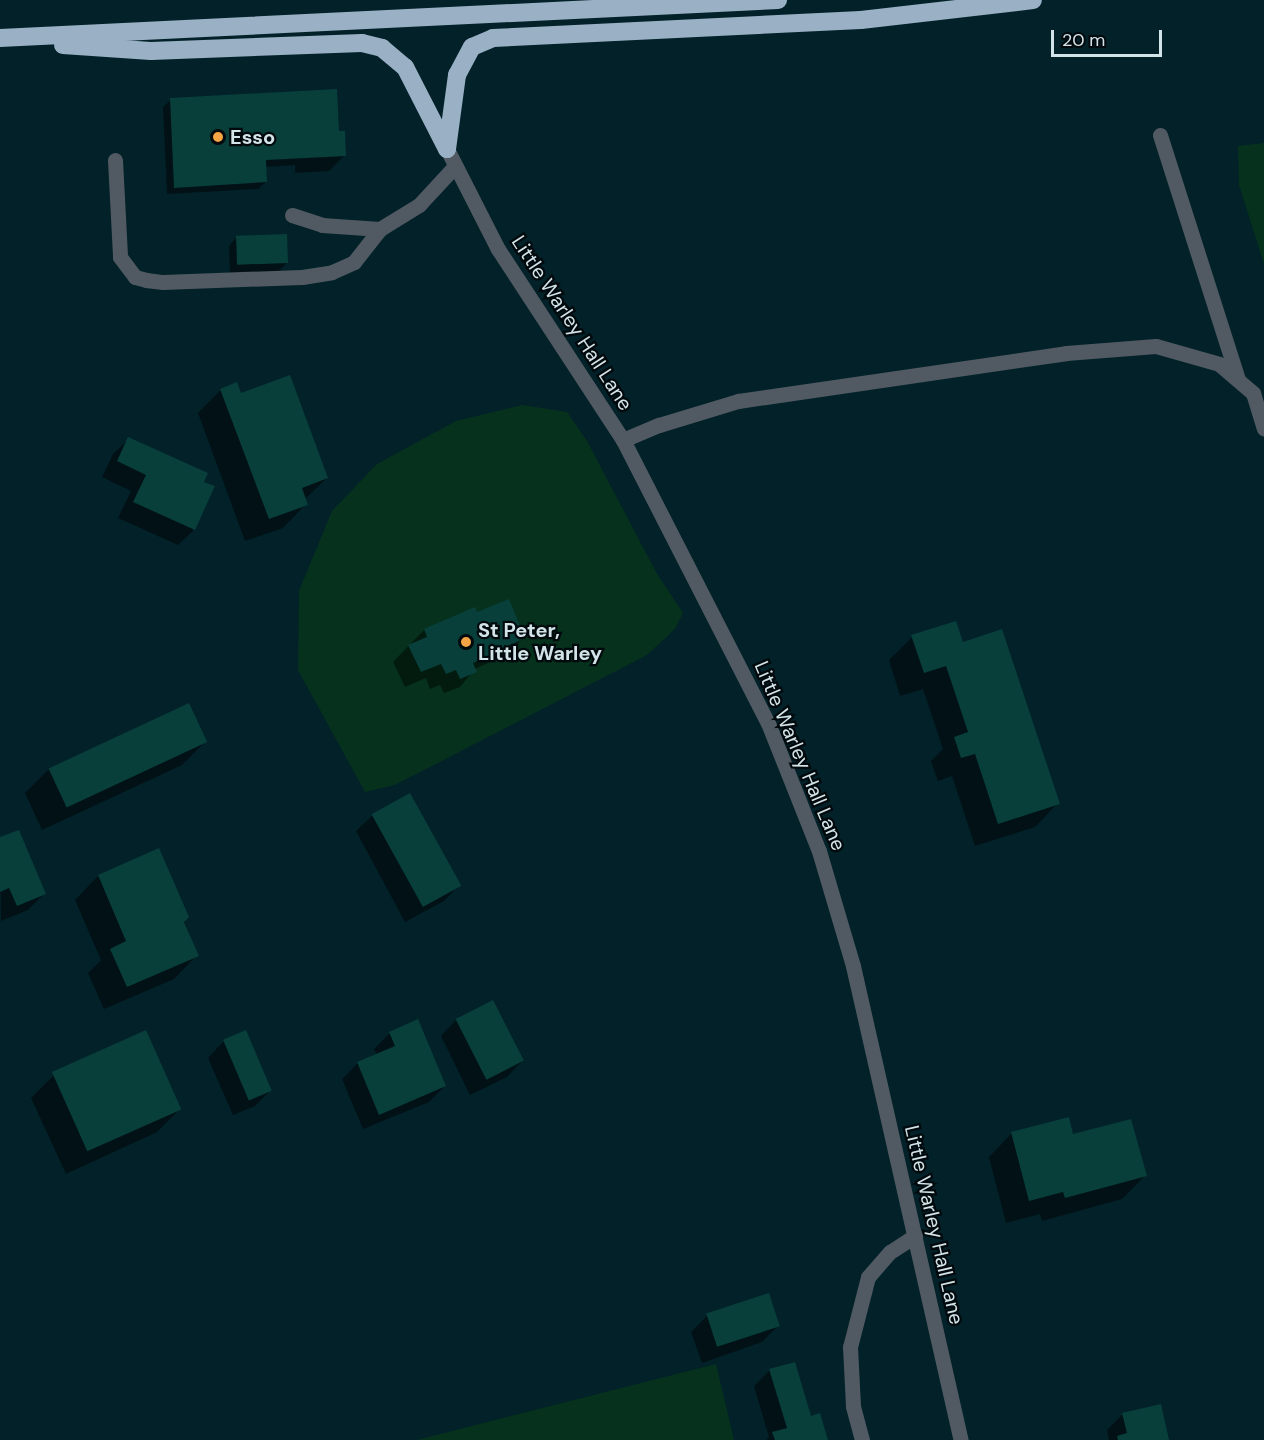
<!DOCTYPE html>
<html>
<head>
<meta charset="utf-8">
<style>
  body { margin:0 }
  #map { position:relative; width:1264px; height:1440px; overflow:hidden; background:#022129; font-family:"DM Sans",sans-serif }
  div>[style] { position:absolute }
  .green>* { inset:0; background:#06321d }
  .shadow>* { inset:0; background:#0007 }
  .building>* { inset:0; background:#083f3b; transform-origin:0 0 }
  .lane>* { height:15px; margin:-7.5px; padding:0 7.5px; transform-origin:7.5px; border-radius:7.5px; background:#515a62 }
  .street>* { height:15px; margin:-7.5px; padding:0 7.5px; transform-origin:7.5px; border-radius:7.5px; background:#515a62 }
  .highway>* { height:18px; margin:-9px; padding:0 9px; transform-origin:9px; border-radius:9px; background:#9ab0c5 }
  .dots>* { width:16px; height:16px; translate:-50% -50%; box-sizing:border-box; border:3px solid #01090c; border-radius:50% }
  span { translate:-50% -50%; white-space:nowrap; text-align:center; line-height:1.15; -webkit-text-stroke:4.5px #01090c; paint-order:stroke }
  .poi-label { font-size:20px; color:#d3e4e9; font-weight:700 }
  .left { translate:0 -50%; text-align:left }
  .street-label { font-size:20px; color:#d3e4e9 }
  .scale { position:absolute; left:1051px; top:30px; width:111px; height:27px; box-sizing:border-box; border:3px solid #d3e4e9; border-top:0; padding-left:8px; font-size:18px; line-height:21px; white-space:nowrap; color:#d3e4e9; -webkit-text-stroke:4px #01090c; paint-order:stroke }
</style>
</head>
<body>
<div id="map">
  <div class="green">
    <i style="clip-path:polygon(1264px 143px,1264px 264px,1239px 185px,1238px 146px)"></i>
    <i style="clip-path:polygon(522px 405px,567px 412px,587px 441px,656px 572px,683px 613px,675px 629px,647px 655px,395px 785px,365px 792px,298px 670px,299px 591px,332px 511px,377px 464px,456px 421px)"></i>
    <i style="clip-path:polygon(716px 1364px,734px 1440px,417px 1440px)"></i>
  </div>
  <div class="shadow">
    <i style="clip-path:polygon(171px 100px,338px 132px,345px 155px,329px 171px,295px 173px,295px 165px,265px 167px,266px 182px,258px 189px,167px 194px,163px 107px)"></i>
    <i style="clip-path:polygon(236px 238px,287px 263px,279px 271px,230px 273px,229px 246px)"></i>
    <i style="clip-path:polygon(221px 390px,240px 395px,327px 478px,304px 500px,306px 504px,283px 528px,245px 541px,198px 413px)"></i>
    <i style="clip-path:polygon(129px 439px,202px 483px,194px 530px,178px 545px,118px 518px,131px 491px,102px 477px,113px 454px)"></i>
    <i style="clip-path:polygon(477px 614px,523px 638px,507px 654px,475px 669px,460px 687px,444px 693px,440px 685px,430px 689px,426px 678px,405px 687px,393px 662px,424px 630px)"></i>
    <i style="clip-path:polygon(912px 637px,962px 644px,1058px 803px,1035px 827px,975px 846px,952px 776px,938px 781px,931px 761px,943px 749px,923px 689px,900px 696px,889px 660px)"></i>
    <i style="clip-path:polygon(188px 705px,205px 742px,182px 765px,42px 830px,25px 793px,49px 769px)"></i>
    <i style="clip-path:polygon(410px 795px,459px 885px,444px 901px,405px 922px,356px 831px,372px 816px)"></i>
    <i style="clip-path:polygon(0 839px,44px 894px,28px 910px,1px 921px)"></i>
    <i style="clip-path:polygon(158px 850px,197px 955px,174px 979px,104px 1009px,88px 973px,101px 960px,75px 900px,98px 876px)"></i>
    <i style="clip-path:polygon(456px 1020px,522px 1061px,507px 1077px,470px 1095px,441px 1036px)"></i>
    <i style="clip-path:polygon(245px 1032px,271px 1090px,255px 1106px,233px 1115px,208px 1058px,223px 1042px)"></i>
    <i style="clip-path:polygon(390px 1033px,445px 1086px,429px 1102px,363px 1129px,342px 1079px,358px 1063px,377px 1055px,374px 1049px)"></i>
    <i style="clip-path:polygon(54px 1075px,180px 1109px,157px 1132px,66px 1174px,31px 1098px)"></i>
    <i style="clip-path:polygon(1012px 1133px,1072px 1135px,1145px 1176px,1122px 1199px,1042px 1221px,1040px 1214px,1006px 1223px,989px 1157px)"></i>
    <i style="clip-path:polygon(707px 1316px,778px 1326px,762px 1342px,702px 1363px,691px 1332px)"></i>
    <i style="clip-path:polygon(770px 1370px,810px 1418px,827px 1440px,766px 1440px,769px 1437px,754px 1386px)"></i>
    <i style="clip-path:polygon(1123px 1414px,1167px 1440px,1109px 1440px,1107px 1430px)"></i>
  </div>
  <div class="building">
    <i style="clip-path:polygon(337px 89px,339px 131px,345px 131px,346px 156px,266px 160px,267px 182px,174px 188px,170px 98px)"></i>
    <i style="left:287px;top:234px;width:29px;height:51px;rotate:88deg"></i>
    <i style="clip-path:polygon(290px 375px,328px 478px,302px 488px,308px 505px,269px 519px,220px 389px,237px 382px,241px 393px)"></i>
    <i style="clip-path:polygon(128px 437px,208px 473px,204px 482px,215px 486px,195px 530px,133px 502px,146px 475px,117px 461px)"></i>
    <i style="clip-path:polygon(509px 599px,525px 638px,473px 663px,477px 672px,460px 679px,456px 670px,446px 674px,441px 664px,421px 672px,408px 645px,427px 637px,424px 629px,475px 607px,477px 612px)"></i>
    <i style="clip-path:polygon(956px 621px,963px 642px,1002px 629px,1060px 804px,998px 824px,975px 754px,961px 758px,954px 737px,968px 732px,946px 666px,924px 673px,911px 635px)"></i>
    <i style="left:189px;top:703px;width:43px;height:155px;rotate:65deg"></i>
    <i style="left:410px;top:793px;width:106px;height:44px;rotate:61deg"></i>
    <i style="clip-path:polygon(19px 830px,46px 894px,17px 906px,9px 888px,0 892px,0 837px)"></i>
    <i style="clip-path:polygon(159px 848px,189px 917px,184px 922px,199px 956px,127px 987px,110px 949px,126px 941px,98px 875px)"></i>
    <i style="left:493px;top:1000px;width:68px;height:42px;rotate:63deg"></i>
    <i style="clip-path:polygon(418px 1019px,446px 1086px,379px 1115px,357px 1062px,395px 1046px,389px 1032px)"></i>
    <i style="left:146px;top:1030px;width:87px;height:103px;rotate:66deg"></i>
    <i style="left:246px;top:1030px;width:66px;height:25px;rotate:67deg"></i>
    <i style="clip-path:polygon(1069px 1117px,1073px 1134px,1131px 1119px,1147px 1176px,1065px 1198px,1063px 1192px,1029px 1201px,1011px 1132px)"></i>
    <i style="left:769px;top:1293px;width:35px;height:66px;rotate:72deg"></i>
    <i style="clip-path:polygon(795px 1362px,811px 1416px,820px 1413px,828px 1440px,775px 1440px,772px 1432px,787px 1428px,769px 1369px)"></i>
    <i style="clip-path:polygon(1161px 1404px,1169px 1440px,1118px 1440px,1117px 1436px,1127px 1433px,1122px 1413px)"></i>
  </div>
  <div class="lane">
    <i style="left:1160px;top:135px;width:257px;rotate:72.3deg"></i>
    <i style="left:115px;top:160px;width:97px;rotate:87deg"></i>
    <i style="left:120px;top:257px;width:25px;rotate:53deg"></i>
    <i style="left:135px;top:277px;width:11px;rotate:15deg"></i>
    <i style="left:146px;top:280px;width:17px;rotate:7deg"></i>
    <i style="left:163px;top:282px;width:139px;rotate:-2.1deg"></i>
    <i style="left:302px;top:277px;width:30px;rotate:-9deg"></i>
    <i style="left:332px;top:272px;width:24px;rotate:-24deg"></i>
    <i style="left:354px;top:262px;width:42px;rotate:-51.8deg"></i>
    <i style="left:292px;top:215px;width:32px;rotate:18deg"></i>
    <i style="left:322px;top:225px;width:58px;rotate:3.9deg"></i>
    <i style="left:380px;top:229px;width:46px;rotate:-31.6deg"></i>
    <i style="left:419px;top:205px;width:53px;rotate:-47.3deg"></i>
    <i style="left:623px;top:440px;width:39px;rotate:-23deg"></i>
    <i style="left:659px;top:425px;width:83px;rotate:-16.9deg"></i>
    <i style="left:738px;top:401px;width:331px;rotate:-8.3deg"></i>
    <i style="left:1066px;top:353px;width:90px;rotate:-4.4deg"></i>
    <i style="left:1156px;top:346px;width:66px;rotate:15.9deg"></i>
    <i style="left:1219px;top:364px;width:45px;rotate:40.5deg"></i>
    <i style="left:1253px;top:393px;width:37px;rotate:73deg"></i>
    <i style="left:862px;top:1440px;width:35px;rotate:-105deg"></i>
    <i style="left:853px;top:1406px;width:59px;rotate:-92.9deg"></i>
    <i style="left:850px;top:1347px;width:72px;rotate:-75.6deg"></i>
    <i style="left:868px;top:1277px;width:33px;rotate:-49deg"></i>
    <i style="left:890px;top:1252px;width:30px;rotate:-33deg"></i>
  </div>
  <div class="street">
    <i style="left:447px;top:149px;width:112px;rotate:63deg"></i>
    <i style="left:498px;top:249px;width:228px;rotate:56.8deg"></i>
    <i style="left:623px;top:440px;width:318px;rotate:62.9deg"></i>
    <i style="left:768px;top:723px;width:138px;rotate:68.3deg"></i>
    <i style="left:819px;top:851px;width:120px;rotate:73.5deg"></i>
    <i style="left:853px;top:966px;width:486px;rotate:77.2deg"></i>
  </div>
  <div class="highway">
    <i style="left:0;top:38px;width:779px;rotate:-2.8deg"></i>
    <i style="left:63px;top:45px;width:88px;rotate:3.9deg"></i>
    <i style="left:151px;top:51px;width:211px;rotate:-2.2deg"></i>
    <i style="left:362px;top:43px;width:21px;rotate:14deg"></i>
    <i style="left:382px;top:48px;width:30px;rotate:40deg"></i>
    <i style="left:405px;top:67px;width:92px;rotate:62.9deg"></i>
    <i style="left:447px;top:149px;width:75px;rotate:-82.3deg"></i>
    <i style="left:457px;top:75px;width:32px;rotate:-62deg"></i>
    <i style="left:472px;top:47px;width:23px;rotate:-23deg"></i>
    <i style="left:493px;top:38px;width:368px;rotate:-2.8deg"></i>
    <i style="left:861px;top:20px;width:173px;rotate:-6.6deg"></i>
  </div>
  <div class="dots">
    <i style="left:218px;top:137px;background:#f4a444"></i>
    <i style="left:466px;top:642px;background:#f4a444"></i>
  </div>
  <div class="poi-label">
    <span class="left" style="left:230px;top:137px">Esso</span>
    <span class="left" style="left:478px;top:642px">St Peter,<br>Little Warley</span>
  </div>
  <div class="street-label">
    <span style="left:572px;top:323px;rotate:57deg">Little Warley Hall Lane</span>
    <span style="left:800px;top:756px;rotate:67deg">Little Warley Hall Lane</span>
    <span style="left:934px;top:1225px;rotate:77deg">Little Warley Hall Lane</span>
  </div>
  <div class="scale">20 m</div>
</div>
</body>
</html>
